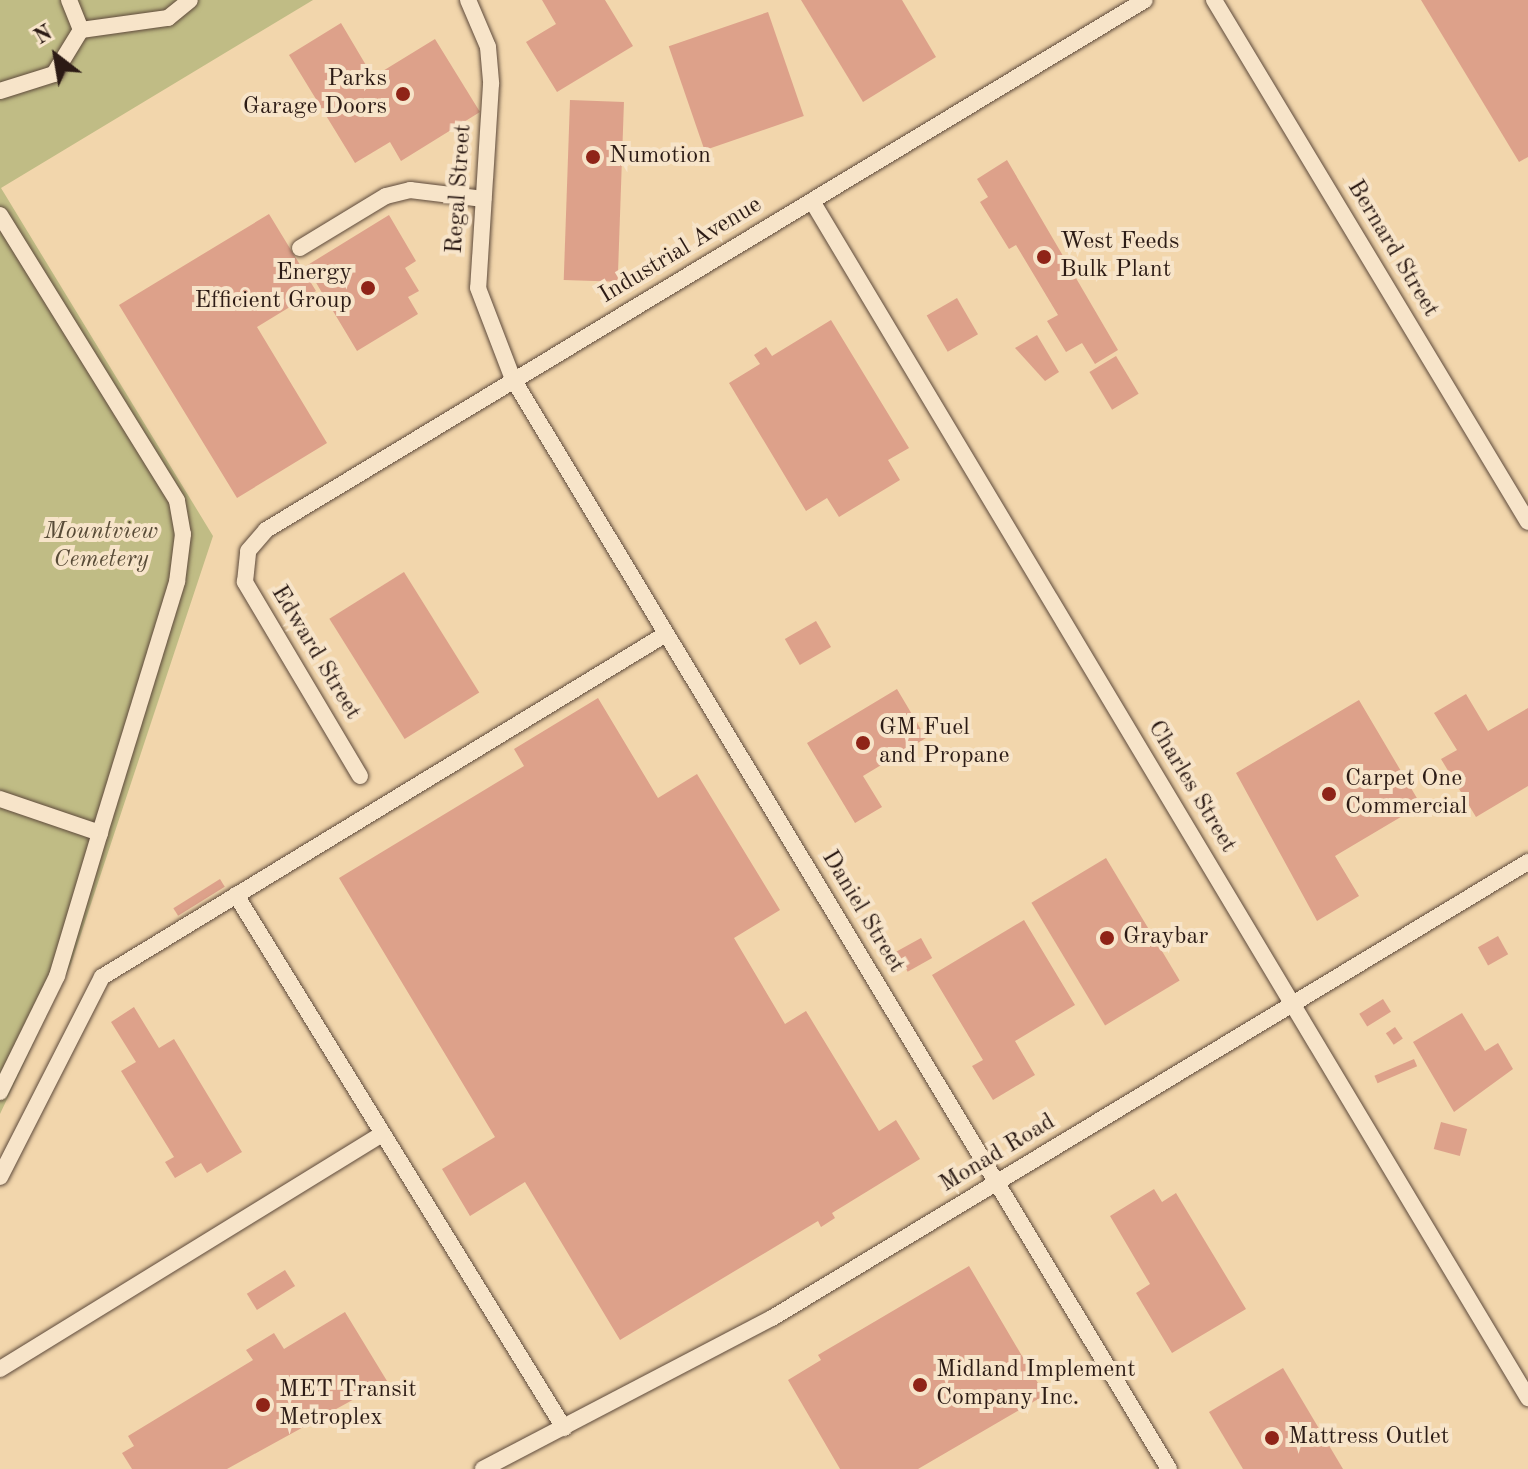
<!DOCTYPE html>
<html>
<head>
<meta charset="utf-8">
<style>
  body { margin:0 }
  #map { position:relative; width:1528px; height:1469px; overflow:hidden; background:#f2d6ac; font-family:"Old Standard TT",serif }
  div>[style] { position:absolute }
  .green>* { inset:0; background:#c0bc85 }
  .building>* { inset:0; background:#dda18a; transform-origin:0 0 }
  .roads { filter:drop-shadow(0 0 2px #5e4a3b) drop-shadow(0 0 2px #5e4a3b) }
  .minor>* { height:16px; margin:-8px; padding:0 8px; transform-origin:8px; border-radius:8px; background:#f7e4c9 }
  .dots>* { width:22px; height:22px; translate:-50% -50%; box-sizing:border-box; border:4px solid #f7e4c9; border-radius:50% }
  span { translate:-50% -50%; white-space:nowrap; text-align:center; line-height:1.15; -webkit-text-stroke:8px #f7e4c9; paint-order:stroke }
  .poi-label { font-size:24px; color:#2c1b15 }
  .right { translate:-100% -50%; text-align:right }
  .left { translate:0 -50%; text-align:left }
  .street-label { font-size:24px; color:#2c1b15 }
  .park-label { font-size:24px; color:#584b37; font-style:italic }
  .north { position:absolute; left:16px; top:16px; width:80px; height:80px; -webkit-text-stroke:6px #f7e4c9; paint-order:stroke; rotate:329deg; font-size:22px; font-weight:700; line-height:32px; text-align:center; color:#2c1b15 }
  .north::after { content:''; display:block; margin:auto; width:28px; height:36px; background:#2c1b15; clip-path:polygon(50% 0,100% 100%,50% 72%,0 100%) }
</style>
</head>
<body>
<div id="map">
  <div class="green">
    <i style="clip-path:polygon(0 0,313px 0,1px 188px,213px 536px,71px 964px,0 1114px)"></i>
  </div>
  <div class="building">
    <i style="clip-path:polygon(542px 0,605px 0,633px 46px,557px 92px,526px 42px,556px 24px)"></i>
    <i style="clip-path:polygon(801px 0,902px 0,936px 57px,863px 102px)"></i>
    <i style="clip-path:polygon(1421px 0,1528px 0,1528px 157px,1519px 162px)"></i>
    <i style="left:768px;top:12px;width:110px;height:105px;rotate:71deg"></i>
    <i style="clip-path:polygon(341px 23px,373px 77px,435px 39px,480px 112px,401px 161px,390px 142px,355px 163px,289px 55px)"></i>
    <i style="left:570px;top:100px;width:54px;height:180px;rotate:2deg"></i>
    <i style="clip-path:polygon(1007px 160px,1118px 350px,1095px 364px,1082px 343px,1066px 352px,1047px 321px,1058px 315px,1016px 245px,1009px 249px,980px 202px,988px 197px,977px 179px)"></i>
    <i style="clip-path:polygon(269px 214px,316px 291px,257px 327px,327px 443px,237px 498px,119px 305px)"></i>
    <i style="clip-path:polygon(389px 215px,416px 261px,405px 268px,419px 291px,408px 297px,418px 314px,357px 351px,306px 266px)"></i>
    <i style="left:957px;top:298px;width:42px;height:35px;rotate:60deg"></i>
    <i style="clip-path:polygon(831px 320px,909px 448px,888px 460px,900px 480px,839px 517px,827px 498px,806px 511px,729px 383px,760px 364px,754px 355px,766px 347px,772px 356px)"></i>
    <i style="clip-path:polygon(1037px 335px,1059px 372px,1045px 381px,1015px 348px)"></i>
    <i style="left:1116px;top:356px;width:44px;height:31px;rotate:59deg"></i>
    <i style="left:404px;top:572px;width:142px;height:88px;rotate:58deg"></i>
    <i style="left:816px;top:621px;width:30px;height:36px;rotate:60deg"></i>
    <i style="clip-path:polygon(897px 689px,926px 738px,863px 776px,882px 807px,855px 823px,807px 743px)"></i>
    <i style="clip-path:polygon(1466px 694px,1488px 731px,1528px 708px,1528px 786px,1476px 817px,1441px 759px,1457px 750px,1434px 713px)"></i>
    <i style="clip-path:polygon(598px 698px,658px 798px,697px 774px,780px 910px,734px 938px,785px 1024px,806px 1011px,879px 1131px,896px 1120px,920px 1159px,832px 1213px,835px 1218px,821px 1227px,818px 1221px,620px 1340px,525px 1182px,470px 1216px,442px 1169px,495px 1137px,339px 878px,524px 766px,514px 749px)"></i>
    <i style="clip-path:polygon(1359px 700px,1421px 805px,1335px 856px,1359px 896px,1317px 921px,1236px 773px)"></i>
    <i style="left:1106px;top:858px;width:143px;height:87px;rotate:59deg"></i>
    <i style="left:220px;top:879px;width:9px;height:55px;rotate:58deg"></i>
    <i style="clip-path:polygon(1024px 920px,1075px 1005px,1015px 1041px,1035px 1075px,993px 1100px,972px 1066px,983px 1060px,932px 975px)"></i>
    <i style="left:1498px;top:936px;width:21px;height:23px;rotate:61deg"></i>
    <i style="left:921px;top:938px;width:23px;height:28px;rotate:61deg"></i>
    <i style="left:1383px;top:999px;width:15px;height:28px;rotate:58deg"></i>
    <i style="clip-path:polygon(134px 1007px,159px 1048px,174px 1039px,242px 1152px,207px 1173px,201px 1163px,175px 1178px,165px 1162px,174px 1157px,121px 1071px,136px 1062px,111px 1022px)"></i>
    <i style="clip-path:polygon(1462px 1013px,1485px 1051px,1498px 1043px,1513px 1069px,1454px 1112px,1413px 1042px)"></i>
    <i style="left:1395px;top:1027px;width:14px;height:11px;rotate:56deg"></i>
    <i style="left:1414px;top:1059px;width:8px;height:43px;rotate:67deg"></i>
    <i style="left:1441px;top:1122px;width:27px;height:28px;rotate:15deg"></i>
    <i style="clip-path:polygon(1154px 1189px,1162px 1202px,1176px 1193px,1246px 1309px,1172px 1353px,1136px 1293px,1150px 1284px,1110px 1216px)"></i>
    <i style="clip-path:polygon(969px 1266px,1045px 1395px,918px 1469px,840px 1469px,788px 1380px,821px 1360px,818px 1355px)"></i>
    <i style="left:285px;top:1270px;width:19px;height:45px;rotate:58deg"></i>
    <i style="clip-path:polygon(345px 1312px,387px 1381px,227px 1469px,132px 1469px,122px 1453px,134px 1446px,128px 1436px,253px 1360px,246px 1350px,274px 1333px,284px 1349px)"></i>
    <i style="clip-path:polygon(1283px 1368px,1343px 1469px,1243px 1469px,1209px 1412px)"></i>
  </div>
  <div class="roads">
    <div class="minor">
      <i style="left:69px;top:0;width:32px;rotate:68deg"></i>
      <i style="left:468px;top:0;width:51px;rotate:66.9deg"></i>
      <i style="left:488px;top:47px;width:37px;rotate:85deg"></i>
      <i style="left:491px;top:84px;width:204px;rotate:93.6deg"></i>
      <i style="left:478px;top:288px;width:97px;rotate:69deg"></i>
      <i style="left:513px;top:379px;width:1272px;rotate:58.96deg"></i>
      <i style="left:1214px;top:0;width:609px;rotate:58.97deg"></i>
      <i style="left:81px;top:30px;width:88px;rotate:-7.9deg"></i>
      <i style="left:168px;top:18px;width:28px;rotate:-39deg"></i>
      <i style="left:0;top:91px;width:57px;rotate:-17.5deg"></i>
      <i style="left:54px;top:74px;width:52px;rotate:-58.5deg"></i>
      <i style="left:812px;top:201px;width:1395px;rotate:59.11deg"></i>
      <i style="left:0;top:215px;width:336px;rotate:58.2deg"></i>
      <i style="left:177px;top:501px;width:34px;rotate:80deg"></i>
      <i style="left:183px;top:534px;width:48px;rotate:97.1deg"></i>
      <i style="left:177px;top:582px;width:263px;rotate:107.1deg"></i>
      <i style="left:100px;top:833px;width:106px;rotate:-161.2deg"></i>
      <i style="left:300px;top:248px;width:100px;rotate:-31.2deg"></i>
      <i style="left:386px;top:196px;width:25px;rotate:-14deg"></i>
      <i style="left:410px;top:190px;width:74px;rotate:7deg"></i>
      <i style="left:360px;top:776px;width:226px;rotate:-120.7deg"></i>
      <i style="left:245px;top:582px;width:31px;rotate:-84deg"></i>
      <i style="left:248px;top:551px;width:28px;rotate:-49deg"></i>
      <i style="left:266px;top:530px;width:1026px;rotate:-31.09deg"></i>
      <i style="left:236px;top:895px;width:626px;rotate:58.39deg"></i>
      <i style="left:0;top:1092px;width:129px;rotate:-63.8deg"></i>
      <i style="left:57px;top:976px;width:149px;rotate:-73.3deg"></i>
      <i style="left:0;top:1177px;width:225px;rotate:-63deg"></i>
      <i style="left:102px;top:977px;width:660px;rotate:-31.31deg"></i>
      <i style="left:0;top:1369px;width:448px;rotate:-31.6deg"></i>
      <i style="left:483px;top:1469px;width:326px;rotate:-27.6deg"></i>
      <i style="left:772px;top:1318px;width:883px;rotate:-31.1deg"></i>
    </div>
  </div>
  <div class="dots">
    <i style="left:403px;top:94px;background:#8f2418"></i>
    <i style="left:593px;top:157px;background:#8f2418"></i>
    <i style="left:1044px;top:257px;background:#8f2418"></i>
    <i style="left:368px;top:288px;background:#8f2418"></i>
    <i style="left:863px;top:743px;background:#8f2418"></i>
    <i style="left:1329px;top:794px;background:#8f2418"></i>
    <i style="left:1107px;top:938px;background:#8f2418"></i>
    <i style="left:920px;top:1385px;background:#8f2418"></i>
    <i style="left:263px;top:1405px;background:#8f2418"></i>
    <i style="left:1272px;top:1438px;background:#8f2418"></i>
  </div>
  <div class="poi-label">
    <span class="right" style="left:387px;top:94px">Parks<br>Garage Doors</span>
    <span class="left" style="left:609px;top:157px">Numotion</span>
    <span class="left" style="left:1060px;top:257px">West Feeds<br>Bulk Plant</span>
    <span class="right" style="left:352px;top:288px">Energy<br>Efficient Group</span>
    <span class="left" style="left:879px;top:743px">GM Fuel<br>and Propane</span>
    <span class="left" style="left:1345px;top:794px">Carpet One<br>Commercial</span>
    <span class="left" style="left:1123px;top:938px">Graybar</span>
    <span class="left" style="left:936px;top:1385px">Midland Implement<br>Company Inc.</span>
    <span class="left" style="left:279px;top:1405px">MET Transit<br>Metroplex</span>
    <span class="left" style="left:1288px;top:1438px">Mattress Outlet</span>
  </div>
  <div class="street-label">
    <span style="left:460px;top:189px;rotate:-86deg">Regal Street</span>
    <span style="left:1392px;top:249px;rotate:59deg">Bernard Street</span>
    <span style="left:681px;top:251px;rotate:-31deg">Industrial Avenue</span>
    <span style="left:315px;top:653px;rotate:59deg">Edward Street</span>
    <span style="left:1191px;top:787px;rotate:59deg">Charles Street</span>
    <span style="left:862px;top:912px;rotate:59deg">Daniel Street</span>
    <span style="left:998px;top:1154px;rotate:-31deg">Monad Road</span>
  </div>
  <div class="park-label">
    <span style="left:101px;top:547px">Mountview<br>Cemetery</span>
  </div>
  <div class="north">N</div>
</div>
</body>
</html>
